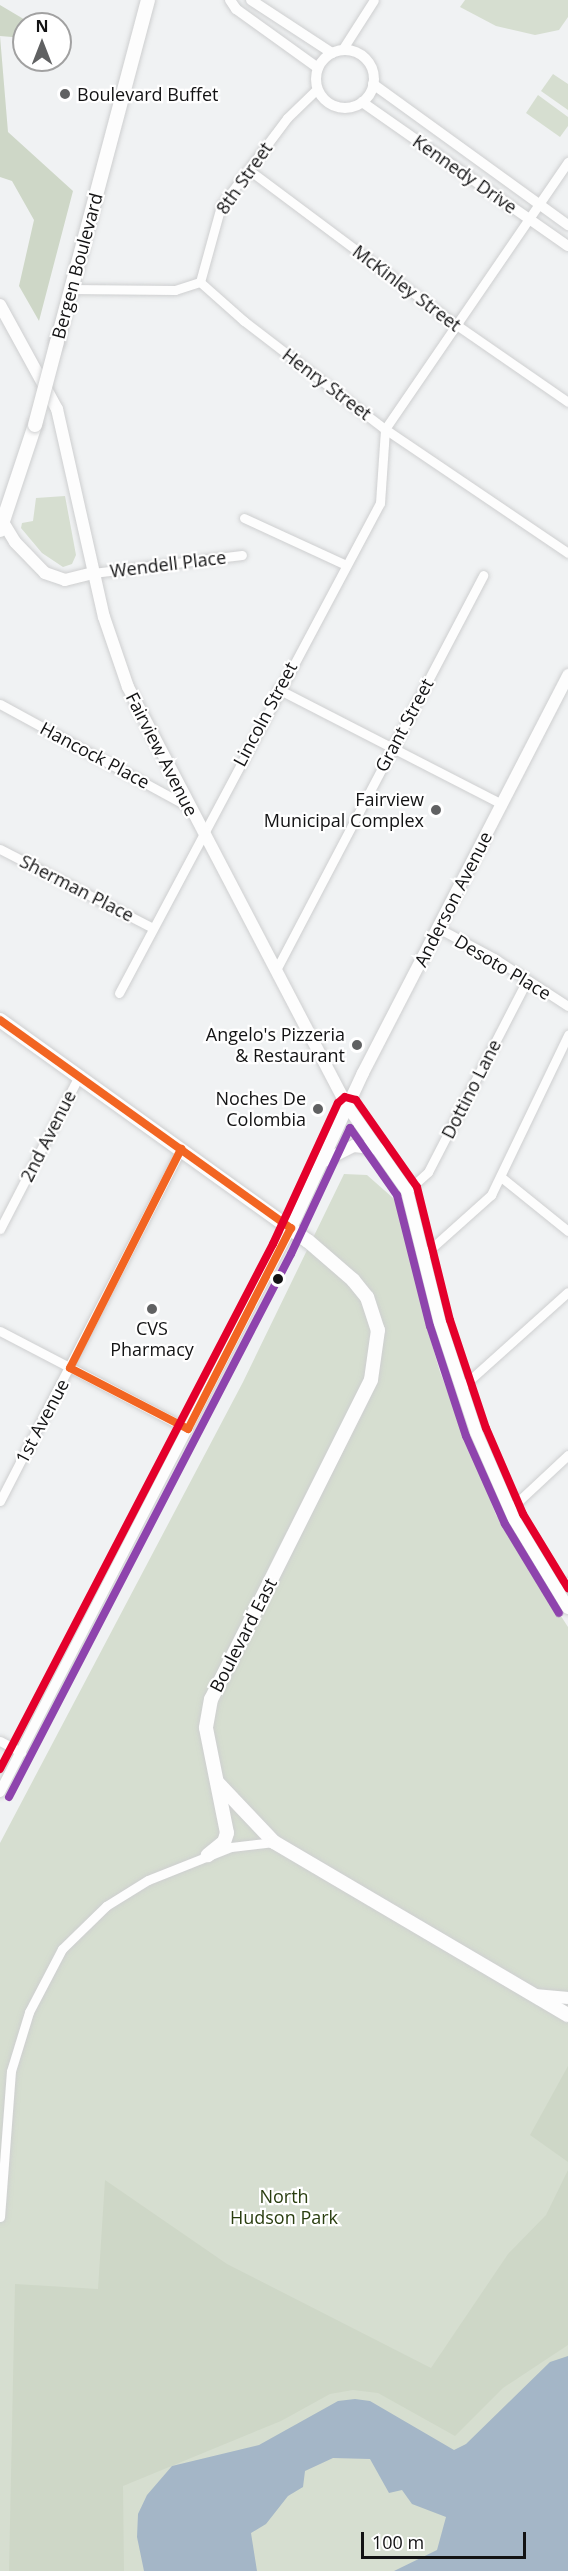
<!DOCTYPE html>
<html>
<head>
<meta charset="utf-8">
<style>
  body { margin:0 }
  #map { position:relative; width:568px; height:2571px; overflow:hidden; background:#f0f2f3; font-family:"Open Sans",sans-serif }
  div>[style] { position:absolute }
  .green>* { inset:0; background:#d6ded0 }
  .forest>* { inset:0; background:#ced7c7 }
  .water>* { inset:0; background:#a4b6c7 }
  .roads { filter:drop-shadow(0 0 2px #cecfd0) drop-shadow(0 0 2px #cecfd0) }
  .minor>* { height:9px; margin:-4.5px; padding:0 4.5px; transform-origin:4.5px; border-radius:4.5px; background:#fdfdfd }
  .tertiary>* { height:10px; margin:-5px; padding:0 5px; transform-origin:5px; border-radius:5px; background:#fdfdfd }
  .tertiary>.ring { margin:-5px; padding:0; box-sizing:content-box; background:none; border:10px solid #fdfdfd; border-radius:50% }
  .secondary>* { height:12px; margin:-6px; padding:0 6px; transform-origin:6px; border-radius:6px; background:#fdfdfd }
  .primary>* { height:14px; margin:-7px; padding:0 7px; transform-origin:7px; border-radius:7px; background:#fdfdfd }
  .bridges { filter:drop-shadow(0 0 2px #cecfd0) drop-shadow(0 0 2px #cecfd0) }
  .primary-bridge>* { height:14px; margin:-7px; padding:0 7px; transform-origin:7px; border-radius:7px; background:#fdfdfd }
  .bus-1>* { height:8px; margin:-4px; padding:0 4px; transform-origin:4px; border-radius:4px; background:#f26522 }
  .bus-2>* { height:8px; margin:-4px; padding:0 4px; transform-origin:4px; border-radius:4px; background:#8e44ad }
  .bus-3>* { height:8px; margin:-4px; padding:0 4px; transform-origin:4px; border-radius:4px; background:#e4002b }
  .dots>* { width:16px; height:16px; translate:-50% -50%; box-sizing:border-box; border:3px solid #fff; border-radius:50% }
  span { translate:-50% -50%; white-space:nowrap; text-align:center; line-height:1.15; -webkit-text-stroke:4.5px #fff; paint-order:stroke }
  .poi-label { font-size:18px; color:#131314 }
  .left { translate:0 -50%; text-align:left }
  .right { translate:-100% -50%; text-align:right }
  .street-label { font-size:18px; color:#131314 }
  .park-label { font-size:18px; color:#2a3e10 }
  .north { position:absolute; left:12px; top:12px; width:60px; height:60px; box-sizing:border-box; background:#fff; border:2px solid #a1a1a1; border-radius:50%; rotate:0deg; font-size:16px; font-weight:700; line-height:24px; text-align:center; color:#131314 }
  .north::after { content:''; display:block; margin:auto; width:21px; height:27px; background:#606162; clip-path:polygon(50% 0,100% 100%,50% 72%,0 100%) }
  .scale { position:absolute; left:361px; top:2532px; width:165px; height:27px; box-sizing:border-box; border:3px solid #131314; border-top:0; padding-left:8px; font-size:18px; line-height:21px; white-space:nowrap; color:#131314; -webkit-text-stroke:4px #fff; paint-order:stroke }
</style>
</head>
<body>
<div id="map">
  <div class="green">
    <i style="clip-path:polygon(465px 0,568px 0,568px 17px,559px 30px,535px 35px,496px 26px,460px 7px)"></i>
    <i style="clip-path:polygon(553px 74px,568px 84px,568px 110px,541px 91px)"></i>
    <i style="clip-path:polygon(538px 95px,568px 117px,568px 126px,560px 137px,526px 113px)"></i>
    <i style="clip-path:polygon(65px 496px,76px 555px,72px 564px,63px 567px,42px 553px,21px 528px,22px 523px,33px 521px,36px 498px)"></i>
    <i style="clip-path:polygon(344px 1174px,367px 1175px,401px 1205px,424px 1317px,440px 1372px,496px 1515px,568px 1627px,568px 2571px,0 2571px,0 1843px,243px 1382px)"></i>
  </div>
  <div class="forest">
    <i style="clip-path:polygon(0 5px,32px 24px,24px 24px,24px 38px,0 36px,8px 132px,73px 191px,39px 321px,19px 286px,34px 220px,12px 181px,0 177px)"></i>
    <i style="clip-path:polygon(568px 2066px,568px 2162px,530px 2135px)"></i>
    <i style="clip-path:polygon(568px 2170px,568px 2345px,503px 2388px,455px 2436px,378px 2393px,353px 2390px,330px 2394px,281px 2421px,123px 2486px,124px 2571px,9px 2571px,15px 2284px,98px 2289px,105px 2180px,227px 2264px,431px 2368px,508px 2254px,546px 2215px)"></i>
  </div>
  <div class="water">
    <i style="clip-path:polygon(568px 2356px,568px 2571px,394px 2571px,437px 2550px,446px 2517px,412px 2504px,402px 2490px,389px 2493px,370px 2459px,333px 2458px,305px 2471px,303px 2487px,288px 2496px,266px 2524px,251px 2533px,257px 2571px,144px 2571px,137px 2537px,138px 2514px,147px 2495px,172px 2466px,259px 2445px,338px 2401px,355px 2399px,370px 2401px,454px 2450px,466px 2444px,550px 2362px)"></i>
  </div>
  <div class="roads">
    <div class="minor">
      <i style="left:342px;top:50px;width:59px;rotate:-57.4deg"></i>
      <i style="left:249px;top:170px;width:252px;rotate:36.8deg"></i>
      <i style="left:451px;top:321px;width:142px;rotate:34.7deg"></i>
      <i style="left:200px;top:282px;width:79px;rotate:-74.6deg"></i>
      <i style="left:221px;top:206px;width:110px;rotate:-53.1deg"></i>
      <i style="left:287px;top:118px;width:42px;rotate:-44deg"></i>
      <i style="left:70px;top:289px;width:105px;rotate:0.5deg"></i>
      <i style="left:175px;top:290px;width:26px;rotate:-18deg"></i>
      <i style="left:200px;top:282px;width:59px;rotate:41.6deg"></i>
      <i style="left:244px;top:321px;width:178px;rotate:37.5deg"></i>
      <i style="left:385px;top:429px;width:221px;rotate:34.1deg"></i>
      <i style="left:244px;top:518px;width:112px;rotate:24.7deg"></i>
      <i style="left:93px;top:573px;width:150px;rotate:-6.9deg"></i>
      <i style="left:278px;top:689px;width:252px;rotate:27.2deg"></i>
      <i style="left:0;top:704px;width:215px;rotate:28.6deg"></i>
      <i style="left:0;top:849px;width:172px;rotate:27.3deg"></i>
      <i style="left:438px;top:928px;width:64px;rotate:28.2deg"></i>
      <i style="left:494px;top:958px;width:88px;rotate:33deg"></i>
      <i style="left:276px;top:970px;width:446px;rotate:-62.3deg"></i>
      <i style="left:119px;top:993px;width:555px;rotate:-61.96deg"></i>
      <i style="left:380px;top:503px;width:74px;rotate:-86.1deg"></i>
      <i style="left:385px;top:429px;width:324px;rotate:-55.6deg"></i>
      <i style="left:501px;top:1177px;width:86px;rotate:38.9deg"></i>
      <i style="left:407px;top:1191px;width:28px;rotate:-42deg"></i>
      <i style="left:428px;top:1172px;width:214px;rotate:-62.7deg"></i>
      <i style="left:0;top:1229px;width:174px;rotate:-62.7deg"></i>
      <i style="left:425px;top:1254px;width:89px;rotate:-41.8deg"></i>
      <i style="left:491px;top:1195px;width:178px;rotate:-64.3deg"></i>
      <i style="left:0;top:1331px;width:212px;rotate:27.5deg"></i>
      <i style="left:462px;top:1387px;width:142px;rotate:-41.9deg"></i>
      <i style="left:0;top:1501px;width:396px;rotate:-62.8deg"></i>
      <i style="left:510px;top:1509px;width:79px;rotate:-43deg"></i>
      <i style="left:558px;top:1591px;width:13px;rotate:-42deg"></i>
      <i style="left:0;top:1741px;width:24px;rotate:28deg"></i>
      <i style="left:0;top:2217px;width:146px;rotate:-85.7deg"></i>
      <i style="left:11px;top:2071px;width:62px;rotate:-73deg"></i>
      <i style="left:29px;top:2012px;width:71px;rotate:-62.4deg"></i>
      <i style="left:62px;top:1949px;width:62px;rotate:-44.3deg"></i>
      <i style="left:106px;top:1906px;width:49px;rotate:-31.8deg"></i>
      <i style="left:148px;top:1880px;width:89px;rotate:-21.7deg"></i>
      <i style="left:231px;top:1847px;width:43px;rotate:-6.6deg"></i>
    </div>
    <div class="tertiary">
      <i style="left:230px;top:0;width:11px;rotate:56deg"></i>
      <i style="left:236px;top:9px;width:101px;rotate:35.7deg"></i>
      <i style="left:251px;top:0;width:97px;rotate:33.2deg"></i>
      <i class="ring" style="left:316px;top:50px;width:48px;height:48px"></i>
      <i style="left:373px;top:84px;width:241px;rotate:35.9deg"></i>
      <i style="left:362px;top:102px;width:251px;rotate:35deg"></i>
      <i style="left:0;top:1792px;width:635px;rotate:-62.71deg"></i>
    </div>
    <div class="secondary">
      <i style="left:0;top:305px;width:119px;rotate:61.3deg"></i>
      <i style="left:57px;top:409px;width:213px;rotate:77.3deg"></i>
      <i style="left:104px;top:617px;width:74px;rotate:71.1deg"></i>
      <i style="left:128px;top:687px;width:474px;rotate:62.4deg"></i>
      <i style="left:348px;top:1107px;width:103px;rotate:54.9deg"></i>
      <i style="left:407px;top:1191px;width:136px;rotate:76deg"></i>
      <i style="left:440px;top:1323px;width:115px;rotate:71.7deg"></i>
      <i style="left:476px;top:1432px;width:95px;rotate:66.4deg"></i>
      <i style="left:514px;top:1519px;width:104px;rotate:58.8deg"></i>
      <i style="left:3px;top:522px;width:23px;rotate:59deg"></i>
      <i style="left:15px;top:542px;width:43px;rotate:45.9deg"></i>
      <i style="left:45px;top:573px;width:21px;rotate:19deg"></i>
      <i style="left:65px;top:580px;width:29px;rotate:-14deg"></i>
      <i style="left:324px;top:1161px;width:34px;rotate:-27deg"></i>
      <i style="left:354px;top:1146px;width:26px;rotate:7deg"></i>
      <i style="left:291px;top:1228px;width:171px;rotate:-65.1deg"></i>
      <i style="left:363px;top:1073px;width:448px;rotate:-62.7deg"></i>
      <i style="left:535px;top:1995px;width:33px;rotate:5deg"></i>
    </div>
    <div class="primary">
      <i style="left:57px;top:342px;width:354px;rotate:-75.1deg"></i>
      <i style="left:0;top:530px;width:111px;rotate:-71.6deg"></i>
      <i style="left:0;top:1020px;width:379px;rotate:35.7deg"></i>
      <i style="left:308px;top:1241px;width:60px;rotate:40.9deg"></i>
      <i style="left:353px;top:1280px;width:22px;rotate:51deg"></i>
      <i style="left:367px;top:1297px;width:35px;rotate:72deg"></i>
      <i style="left:378px;top:1330px;width:50px;rotate:98deg"></i>
      <i style="left:371px;top:1380px;width:357px;rotate:116.6deg"></i>
      <i style="left:211px;top:1699px;width:29px;rotate:100deg"></i>
      <i style="left:206px;top:1728px;width:107px;rotate:78.7deg"></i>
      <i style="left:227px;top:1833px;width:9px;rotate:108deg"></i>
      <i style="left:224px;top:1842px;width:21px;rotate:141deg"></i>
      <i style="left:217px;top:1782px;width:83px;rotate:46.5deg"></i>
      <i style="left:274px;top:1842px;width:341px;rotate:30.5deg"></i>
    </div>
  </div>
  <div class="bridges">
    <div class="primary-bridge">
      <i style="left:35px;top:425px;width:86px;rotate:-75.2deg"></i>
    </div>
  </div>
  <div class="bus-1">
    <i style="left:0;top:1020px;width:358px;rotate:35.6deg"></i>
    <i style="left:70px;top:1368px;width:246px;rotate:-63.1deg"></i>
    <i style="left:70px;top:1368px;width:133px;rotate:27.3deg"></i>
    <i style="left:188px;top:1429px;width:226px;rotate:-62.9deg"></i>
  </div>
  <div class="bus-2">
    <i style="left:9px;top:1797px;width:612px;rotate:-62.56deg"></i>
    <i style="left:291px;top:1254px;width:139px;rotate:-64.9deg"></i>
    <i style="left:350px;top:1128px;width:82px;rotate:55deg"></i>
    <i style="left:397px;top:1195px;width:135px;rotate:75.9deg"></i>
    <i style="left:430px;top:1326px;width:116px;rotate:71.9deg"></i>
    <i style="left:466px;top:1436px;width:96px;rotate:66.1deg"></i>
    <i style="left:505px;top:1524px;width:104px;rotate:58.8deg"></i>
  </div>
  <div class="bus-3">
    <i style="left:0;top:1769px;width:592px;rotate:-62.53deg"></i>
    <i style="left:273px;top:1244px;width:155px;rotate:-65.3deg"></i>
    <i style="left:338px;top:1103px;width:9px;rotate:-41deg"></i>
    <i style="left:345px;top:1097px;width:11px;rotate:15deg"></i>
    <i style="left:356px;top:1100px;width:106px;rotate:55deg"></i>
    <i style="left:417px;top:1187px;width:137px;rotate:76.1deg"></i>
    <i style="left:450px;top:1320px;width:114px;rotate:71.6deg"></i>
    <i style="left:486px;top:1428px;width:94px;rotate:66.7deg"></i>
    <i style="left:523px;top:1514px;width:87px;rotate:58.7deg"></i>
  </div>
  <div class="dots">
    <i style="left:65px;top:94px;background:#606162"></i>
    <i style="left:436px;top:810px;background:#606162"></i>
    <i style="left:357px;top:1045px;background:#606162"></i>
    <i style="left:318px;top:1109px;background:#606162"></i>
    <i style="left:278px;top:1279px;background:#131314"></i>
    <i style="left:152px;top:1309px;background:#606162"></i>
  </div>
  <div class="poi-label">
    <span class="left" style="left:77px;top:94px">Boulevard Buffet</span>
    <span class="right" style="left:424px;top:810px">Fairview<br>Municipal Complex</span>
    <span class="right" style="left:345px;top:1045px">Angelo's Pizzeria<br>&amp; Restaurant</span>
    <span class="right" style="left:306px;top:1109px">Noches De<br>Colombia</span>
    <span style="left:152px;top:1339px">CVS<br>Pharmacy</span>
  </div>
  <div class="street-label">
    <span style="left:465px;top:174px;rotate:35deg">Kennedy Drive</span>
    <span style="left:244px;top:178px;rotate:-55deg">8th Street</span>
    <span style="left:77px;top:266px;rotate:-75deg">Bergen Boulevard</span>
    <span style="left:407px;top:288px;rotate:37deg">McKinley Street</span>
    <span style="left:327px;top:384px;rotate:37deg">Henry Street</span>
    <span style="left:168px;top:564px;rotate:-7deg">Wendell Place</span>
    <span style="left:265px;top:714px;rotate:-62deg">Lincoln Street</span>
    <span style="left:404px;top:725px;rotate:-62deg">Grant Street</span>
    <span style="left:162px;top:754px;rotate:63deg">Fairview Avenue</span>
    <span style="left:95px;top:755px;rotate:28deg">Hancock Place</span>
    <span style="left:77px;top:888px;rotate:27deg">Sherman Place</span>
    <span style="left:453px;top:899px;rotate:-63deg">Anderson Avenue</span>
    <span style="left:503px;top:967px;rotate:31deg">Desoto Place</span>
    <span style="left:471px;top:1089px;rotate:-63deg">Dottino Lane</span>
    <span style="left:48px;top:1136px;rotate:-63deg">2nd Avenue</span>
    <span style="left:42px;top:1421px;rotate:-62deg">1st Avenue</span>
    <span style="left:243px;top:1635px;rotate:-63deg">Boulevard East</span>
  </div>
  <div class="park-label">
    <span style="left:284px;top:2207px">North<br>Hudson Park</span>
  </div>
  <div class="north">N</div>
  <div class="scale">100 m</div>
</div>
</body>
</html>
